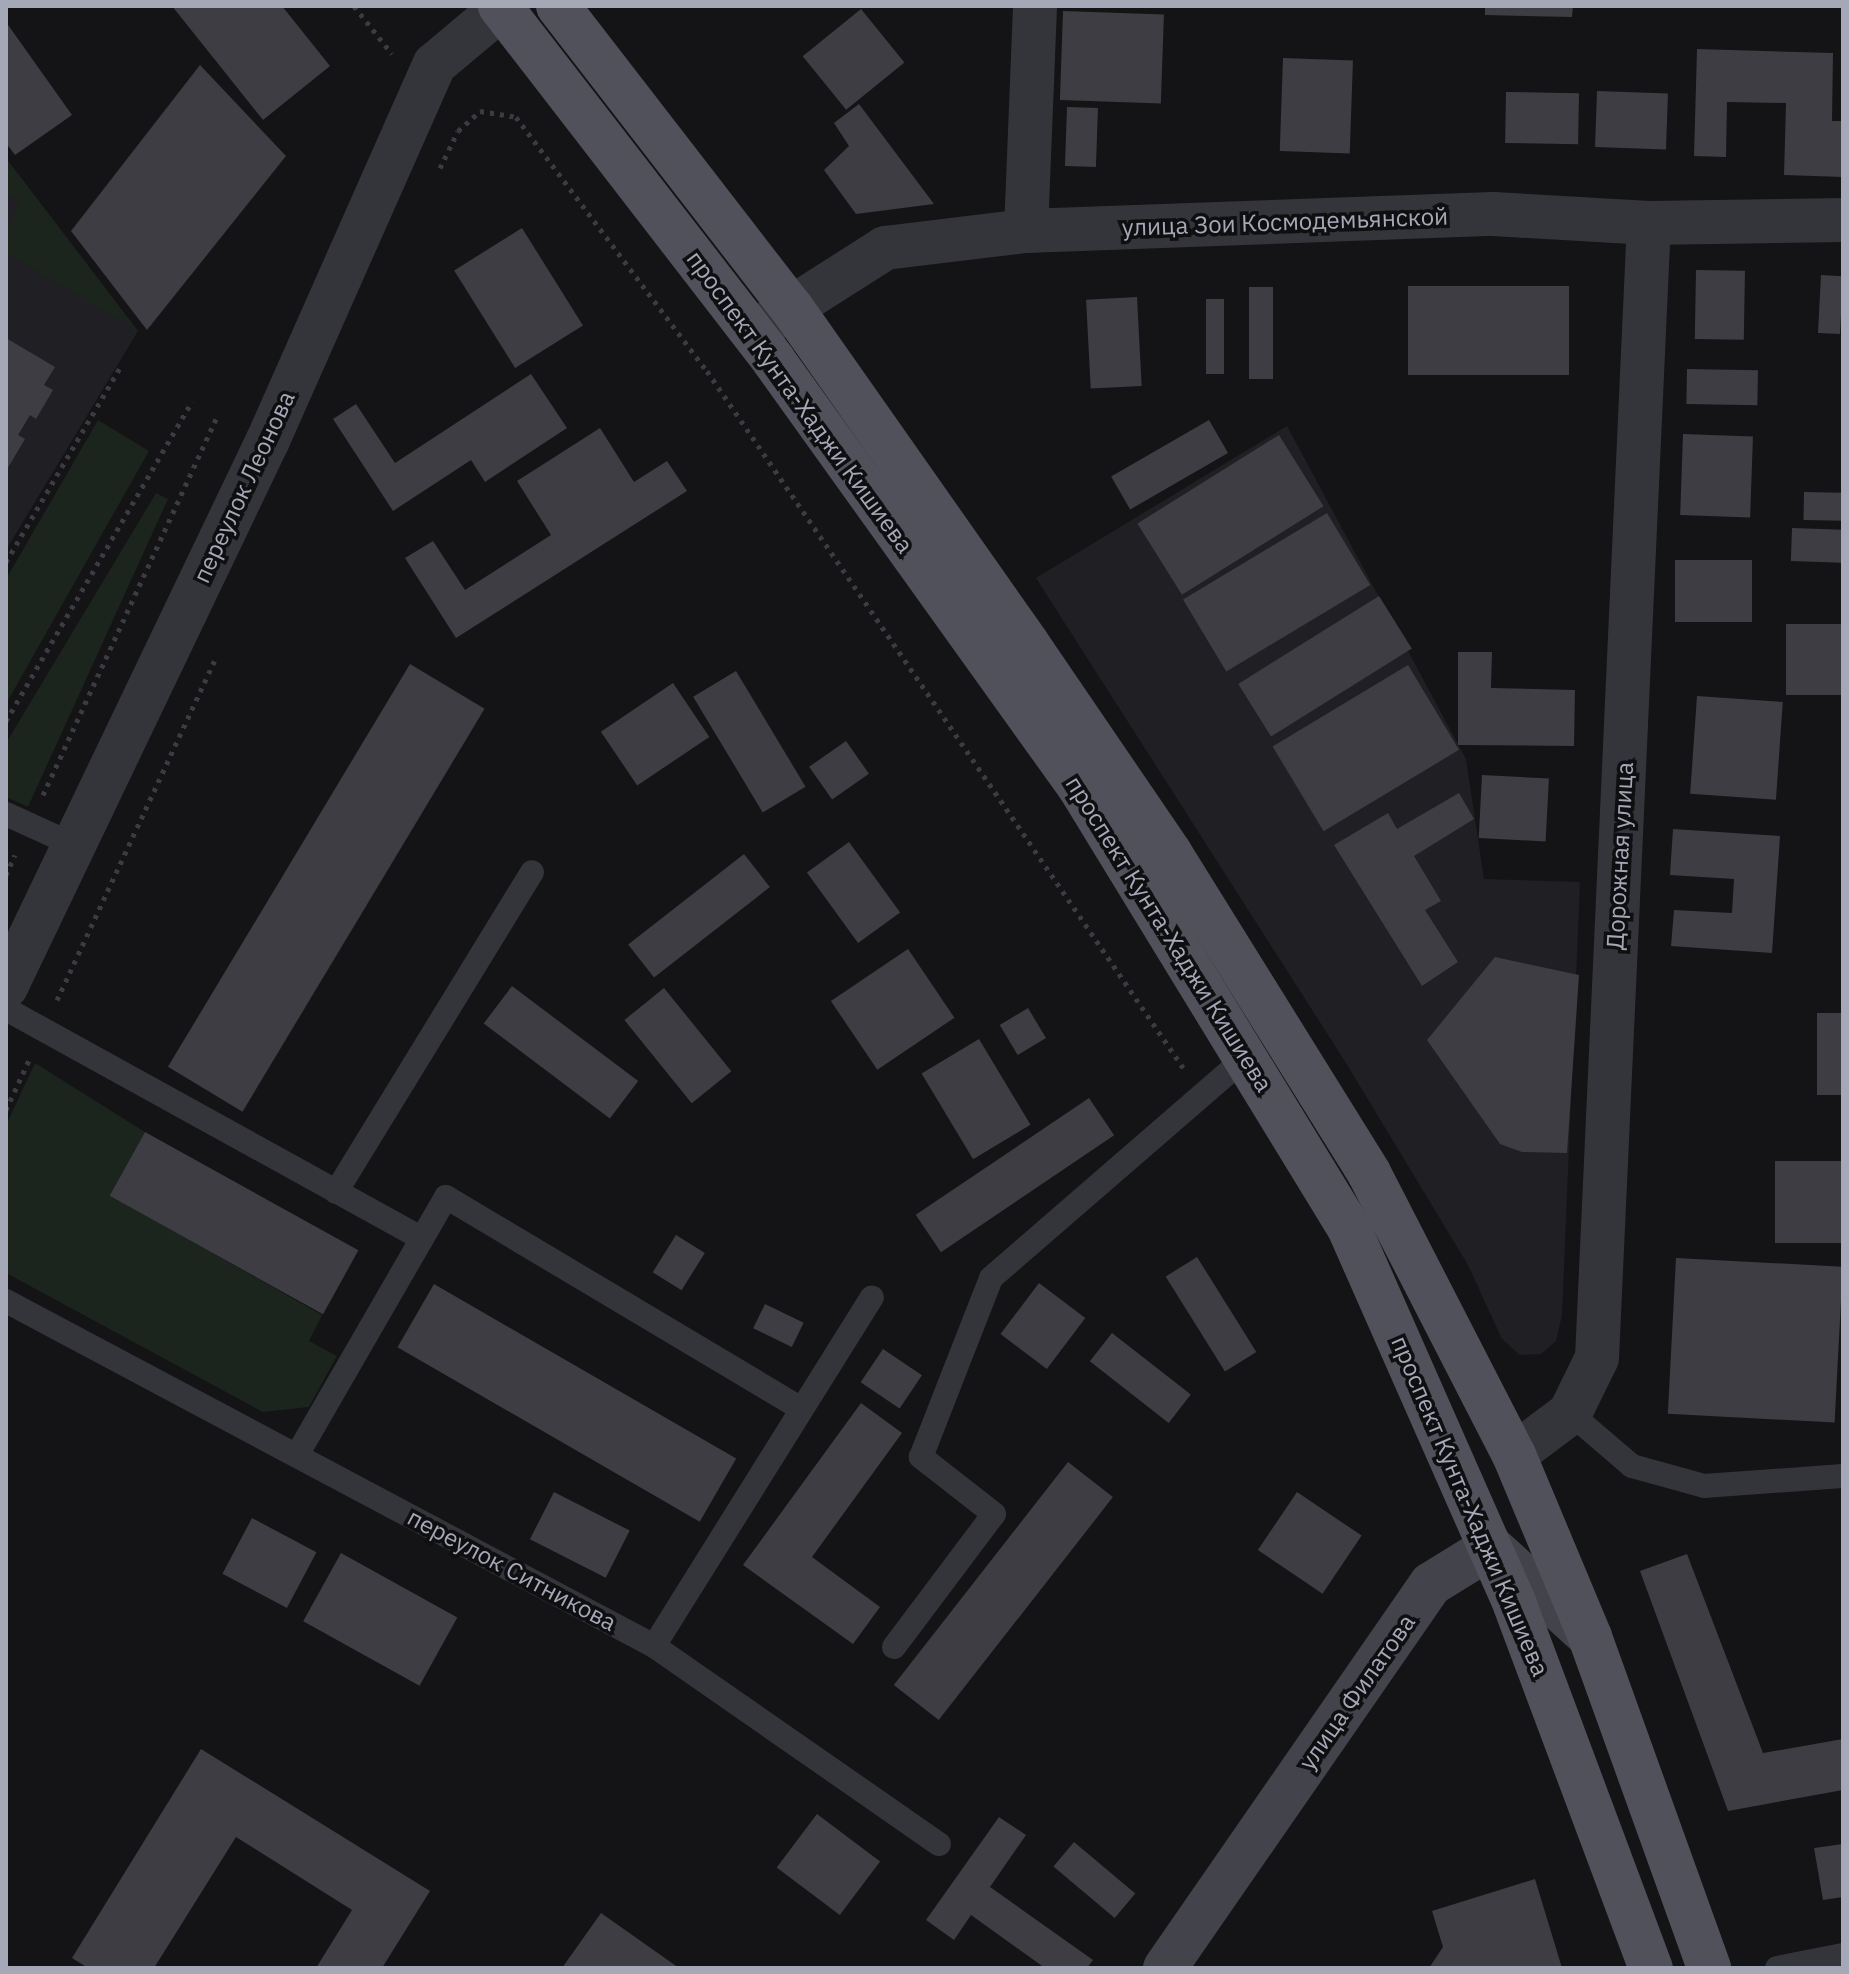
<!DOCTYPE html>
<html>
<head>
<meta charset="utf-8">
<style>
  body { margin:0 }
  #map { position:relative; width:1849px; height:1974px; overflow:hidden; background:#141315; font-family:"IBM Plex Sans",sans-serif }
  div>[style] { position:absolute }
  .built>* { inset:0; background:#201f23 }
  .green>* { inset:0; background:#1b241d }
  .building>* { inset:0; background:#3e3d43; transform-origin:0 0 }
  .path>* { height:5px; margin-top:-2.5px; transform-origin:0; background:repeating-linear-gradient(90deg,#3a3c42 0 4px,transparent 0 10px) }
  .lane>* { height:24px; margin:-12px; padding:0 12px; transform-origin:12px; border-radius:12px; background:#34353b }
  .street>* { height:44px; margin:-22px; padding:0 22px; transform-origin:22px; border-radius:22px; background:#34353b }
  .secondary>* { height:44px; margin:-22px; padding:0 22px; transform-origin:22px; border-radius:22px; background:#42434b }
  .primary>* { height:44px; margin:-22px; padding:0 22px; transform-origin:22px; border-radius:22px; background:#50515a }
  span { translate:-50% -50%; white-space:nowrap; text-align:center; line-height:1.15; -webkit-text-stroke:7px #0f0e10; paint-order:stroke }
  .street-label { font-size:24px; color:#a4a8b7 }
  .frame { position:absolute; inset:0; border:8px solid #a4a8b7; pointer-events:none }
</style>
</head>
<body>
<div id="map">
  <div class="built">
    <i style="clip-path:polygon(6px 158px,138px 331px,6px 550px)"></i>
    <i style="clip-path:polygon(1287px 426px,1466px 759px,1484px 879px,1580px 882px,1562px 1315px,1556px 1341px,1541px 1354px,1520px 1355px,1502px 1339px,1468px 1265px,1346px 1063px,1036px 578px)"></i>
  </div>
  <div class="green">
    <i style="clip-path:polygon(6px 158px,138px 331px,6px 253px,6px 232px,20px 202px,6px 193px)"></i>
    <i style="clip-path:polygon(98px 420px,149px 451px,6px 704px,6px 579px)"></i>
    <i style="clip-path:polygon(156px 493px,168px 499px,28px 807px,6px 797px,6px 743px)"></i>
    <i style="clip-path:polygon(35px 1063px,145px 1132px,110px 1195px,322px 1315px,309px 1341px,337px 1356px,309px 1407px,263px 1412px,6px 1273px,6px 1125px)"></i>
  </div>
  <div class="building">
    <i style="clip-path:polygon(172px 6px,282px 6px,330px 66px,263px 120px)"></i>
    <i style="clip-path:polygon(1485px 6px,1573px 6px,1572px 17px,1485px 15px)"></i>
    <i style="left:861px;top:9px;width:69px;height:75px;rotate:51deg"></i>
    <i style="left:1063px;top:11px;width:101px;height:89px;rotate:2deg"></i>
    <i style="clip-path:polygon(6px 22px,72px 115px,15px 155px,6px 143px)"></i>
    <i style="clip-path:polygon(1697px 49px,1833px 53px,1832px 121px,1843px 121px,1843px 177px,1784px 175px,1786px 103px,1727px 102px,1726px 157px,1694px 156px)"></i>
    <i style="left:1283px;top:58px;width:70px;height:93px;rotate:2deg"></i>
    <i style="clip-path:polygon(200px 65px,286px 156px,147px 330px,71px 231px)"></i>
    <i style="left:1597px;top:91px;width:71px;height:56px;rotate:2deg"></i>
    <i style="left:1506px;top:92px;width:73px;height:51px;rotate:1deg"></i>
    <i style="clip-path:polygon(859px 104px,934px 204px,856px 214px,824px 170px,849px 146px,834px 123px)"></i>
    <i style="left:1067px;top:107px;width:31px;height:59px;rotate:2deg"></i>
    <i style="left:522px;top:228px;width:115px;height:80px;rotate:58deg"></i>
    <i style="left:1696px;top:270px;width:49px;height:69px;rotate:1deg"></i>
    <i style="left:1821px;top:275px;width:22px;height:58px;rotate:3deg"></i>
    <i style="left:1408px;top:286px;width:161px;height:89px"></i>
    <i style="left:1249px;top:287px;width:24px;height:92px"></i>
    <i style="left:1137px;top:297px;width:89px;height:51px;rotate:87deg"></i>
    <i style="left:1206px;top:299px;width:18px;height:75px"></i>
    <i style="clip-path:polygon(6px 338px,55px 367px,44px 385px,53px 390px,36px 419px,30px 415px,18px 435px,25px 439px,6px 471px)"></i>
    <i style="left:1687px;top:369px;width:71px;height:35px;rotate:1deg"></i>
    <i style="clip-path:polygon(531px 374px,567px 428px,485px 482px,471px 460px,393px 511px,333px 419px,356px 404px,395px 463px)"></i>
    <i style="left:1209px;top:420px;width:38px;height:113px;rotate:60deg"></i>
    <i style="clip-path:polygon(600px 428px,634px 482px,667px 461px,687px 491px,456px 638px,405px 558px,433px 541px,465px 590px,551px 535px,517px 481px)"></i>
    <i style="left:1683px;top:434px;width:70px;height:81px;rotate:2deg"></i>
    <i style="left:1279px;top:435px;width:84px;height:167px;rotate:58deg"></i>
    <i style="left:1804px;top:492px;width:39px;height:28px;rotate:1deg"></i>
    <i style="left:1327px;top:513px;width:84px;height:168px;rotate:59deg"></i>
    <i style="left:1792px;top:528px;width:51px;height:33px;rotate:2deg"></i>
    <i style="left:1675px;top:560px;width:77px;height:62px"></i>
    <i style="left:1379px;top:596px;width:62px;height:166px;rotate:58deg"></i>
    <i style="left:1843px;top:624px;width:71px;height:57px;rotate:90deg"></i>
    <i style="clip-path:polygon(1458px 652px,1492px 652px,1491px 688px,1575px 690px,1574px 746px,1458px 745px)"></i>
    <i style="left:410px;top:664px;width:87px;height:470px;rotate:31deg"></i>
    <i style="left:1408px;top:665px;width:99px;height:158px;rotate:59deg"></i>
    <i style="left:736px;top:671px;width:135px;height:50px;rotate:59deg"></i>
    <i style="left:673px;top:683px;width:65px;height:87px;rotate:56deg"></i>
    <i style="left:1697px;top:696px;width:86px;height:98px;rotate:4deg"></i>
    <i style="left:846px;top:741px;width:40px;height:45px;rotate:55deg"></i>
    <i style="left:1482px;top:775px;width:67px;height:63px;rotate:3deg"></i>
    <i style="clip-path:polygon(1459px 793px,1474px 819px,1414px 856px,1441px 901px,1425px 910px,1458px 962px,1422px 986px,1334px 845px,1388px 813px,1397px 829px)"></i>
    <i style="clip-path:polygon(1673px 829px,1780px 836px,1772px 953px,1671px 946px,1674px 910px,1732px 913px,1734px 879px,1670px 875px)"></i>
    <i style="left:849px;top:842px;width:87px;height:52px;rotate:54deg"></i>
    <i style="left:744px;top:854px;width:42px;height:147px;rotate:52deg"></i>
    <i style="left:908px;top:949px;width:83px;height:93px;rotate:56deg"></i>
    <i style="clip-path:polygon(1495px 957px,1579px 975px,1567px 1153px,1522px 1152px,1500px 1144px,1427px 1040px)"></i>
    <i style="left:512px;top:986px;width:158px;height:47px;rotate:37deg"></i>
    <i style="left:664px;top:988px;width:107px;height:51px;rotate:51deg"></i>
    <i style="left:1028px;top:1008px;width:35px;height:33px;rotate:59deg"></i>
    <i style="left:1843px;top:1013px;width:82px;height:26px;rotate:90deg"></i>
    <i style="left:979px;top:1039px;width:100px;height:67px;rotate:59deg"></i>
    <i style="left:1089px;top:1098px;width:45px;height:209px;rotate:56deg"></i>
    <i style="left:145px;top:1132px;width:244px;height:73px;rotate:29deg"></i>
    <i style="left:1843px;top:1161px;width:82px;height:68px;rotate:90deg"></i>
    <i style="left:676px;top:1235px;width:34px;height:44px;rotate:32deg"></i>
    <i style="left:1197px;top:1257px;width:112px;height:37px;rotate:58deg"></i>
    <i style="left:1676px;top:1258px;width:167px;height:156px;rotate:3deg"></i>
    <i style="left:1039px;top:1283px;width:58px;height:64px;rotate:37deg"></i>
    <i style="left:434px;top:1284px;width:349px;height:73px;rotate:30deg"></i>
    <i style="left:765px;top:1304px;width:43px;height:27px;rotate:26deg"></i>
    <i style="left:1112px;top:1333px;width:100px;height:36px;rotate:38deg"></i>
    <i style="left:883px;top:1349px;width:47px;height:40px;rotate:34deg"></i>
    <i style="clip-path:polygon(861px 1403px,902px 1433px,812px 1557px,880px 1607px,853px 1644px,743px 1565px)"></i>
    <i style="left:1068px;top:1462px;width:57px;height:283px;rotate:38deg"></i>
    <i style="left:554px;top:1492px;width:85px;height:53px;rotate:27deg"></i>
    <i style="left:1297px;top:1492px;width:78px;height:70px;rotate:34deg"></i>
    <i style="left:252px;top:1518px;width:73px;height:63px;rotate:28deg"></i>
    <i style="left:341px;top:1553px;width:133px;height:78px;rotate:29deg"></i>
    <i style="clip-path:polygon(1687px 1554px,1763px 1753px,1843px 1739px,1843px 1790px,1728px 1811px,1640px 1571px)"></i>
    <i style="clip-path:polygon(201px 1749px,430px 1891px,382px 1968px,316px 1968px,352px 1910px,236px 1837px,154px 1968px,88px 1968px,72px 1958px)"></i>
    <i style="left:817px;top:1814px;width:79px;height:67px;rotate:37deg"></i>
    <i style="clip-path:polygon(999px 1817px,1026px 1835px,990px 1887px,1093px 1960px,1087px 1968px,1045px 1968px,971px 1915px,954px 1940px,926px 1920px)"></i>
    <i style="left:1074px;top:1842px;width:80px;height:32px;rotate:40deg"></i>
    <i style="clip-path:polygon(1843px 1844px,1843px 1897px,1823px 1900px,1814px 1848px)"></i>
    <i style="clip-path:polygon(1535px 1879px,1562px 1968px,1429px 1968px,1443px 1947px,1432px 1911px)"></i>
    <i style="clip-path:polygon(601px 1913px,679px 1968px,562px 1968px)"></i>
  </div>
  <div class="path">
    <i style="left:354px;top:6px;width:61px;rotate:51.6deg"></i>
    <i style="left:440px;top:168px;width:41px;rotate:-64.1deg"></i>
    <i style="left:458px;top:131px;width:30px;rotate:-42deg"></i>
    <i style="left:480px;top:111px;width:36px;rotate:9deg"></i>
    <i style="left:516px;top:117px;width:318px;rotate:53.1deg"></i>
    <i style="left:707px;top:371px;width:845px;rotate:55.65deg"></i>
    <i style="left:6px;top:562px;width:229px;rotate:-59.6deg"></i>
    <i style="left:6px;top:721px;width:370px;rotate:-59.8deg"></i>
    <i style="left:43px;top:795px;width:419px;rotate:-65.3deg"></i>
    <i style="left:6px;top:875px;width:22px;rotate:-66deg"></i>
    <i style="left:57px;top:1000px;width:374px;rotate:-65.1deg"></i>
    <i style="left:6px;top:1110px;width:55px;rotate:-65.3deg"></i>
  </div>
  <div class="lane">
    <i style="left:6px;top:814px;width:75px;rotate:24.5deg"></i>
    <i style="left:6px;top:1009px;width:475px;rotate:28.9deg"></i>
    <i style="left:336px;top:1192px;width:375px;rotate:-58.5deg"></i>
    <i style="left:6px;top:1301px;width:734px;rotate:28.03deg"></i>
    <i style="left:654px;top:1646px;width:411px;rotate:-58deg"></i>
    <i style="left:1570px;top:1413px;width:82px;rotate:40.5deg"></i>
    <i style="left:1632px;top:1466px;width:75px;rotate:15.5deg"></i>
    <i style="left:1704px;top:1486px;width:139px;rotate:-4.1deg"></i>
    <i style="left:297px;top:1455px;width:298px;rotate:-60deg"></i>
    <i style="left:446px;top:1197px;width:410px;rotate:30.8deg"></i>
    <i style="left:654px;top:1646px;width:347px;rotate:34.8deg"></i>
    <i style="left:894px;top:1647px;width:166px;rotate:-53.1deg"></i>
    <i style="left:994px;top:1514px;width:93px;rotate:-142deg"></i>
    <i style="left:921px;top:1457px;width:192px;rotate:-68.6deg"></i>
    <i style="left:991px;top:1278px;width:337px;rotate:-40.9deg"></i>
    <i style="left:1777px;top:1968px;width:67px;rotate:-11.1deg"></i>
  </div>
  <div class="street">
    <i style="left:1026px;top:231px;width:225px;rotate:-87.7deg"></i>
    <i style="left:758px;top:329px;width:151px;rotate:-32.5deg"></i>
    <i style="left:885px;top:248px;width:142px;rotate:-6.9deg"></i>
    <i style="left:1026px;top:231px;width:467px;rotate:-2.1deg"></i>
    <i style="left:1493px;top:214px;width:156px;rotate:3.3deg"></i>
    <i style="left:1649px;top:223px;width:194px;rotate:-0.9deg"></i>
    <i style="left:6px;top:987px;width:607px;rotate:-64.41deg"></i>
    <i style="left:268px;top:440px;width:411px;rotate:-66.1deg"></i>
    <i style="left:435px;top:64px;width:90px;rotate:-40deg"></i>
    <i style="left:1514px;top:1455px;width:70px;rotate:-36.9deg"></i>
    <i style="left:1570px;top:1413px;width:61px;rotate:-63.9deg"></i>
    <i style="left:1597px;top:1358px;width:1136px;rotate:-87.38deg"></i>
  </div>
  <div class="secondary">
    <i style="left:1165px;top:1968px;width:467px;rotate:-55.3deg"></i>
    <i style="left:1431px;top:1584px;width:70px;rotate:-31.7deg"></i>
    <i style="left:1491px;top:1547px;width:134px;rotate:42.3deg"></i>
  </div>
  <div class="primary">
    <i style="left:500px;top:6px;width:448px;rotate:52.3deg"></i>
    <i style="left:774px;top:361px;width:525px;rotate:54.37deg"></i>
    <i style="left:1080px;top:788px;width:516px;rotate:58.56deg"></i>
    <i style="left:1349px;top:1228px;width:412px;rotate:66.2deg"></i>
    <i style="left:1515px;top:1605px;width:388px;rotate:69.5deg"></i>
    <i style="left:558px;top:6px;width:381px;rotate:52.3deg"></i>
    <i style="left:791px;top:307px;width:411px;rotate:54.9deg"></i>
    <i style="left:1027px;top:643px;width:254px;rotate:55.7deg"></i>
    <i style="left:1170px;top:853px;width:377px;rotate:58.1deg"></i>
    <i style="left:1369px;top:1173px;width:317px;rotate:62.8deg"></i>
    <i style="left:1514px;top:1455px;width:197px;rotate:67.3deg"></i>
    <i style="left:1590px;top:1637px;width:352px;rotate:70.2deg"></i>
  </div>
  <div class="street-label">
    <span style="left:1285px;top:222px;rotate:-2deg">улица Зои Космодемьянской</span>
    <span style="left:800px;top:402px;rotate:54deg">проспект Кунта-Хаджи Кишиева</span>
    <span style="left:244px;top:487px;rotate:-65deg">переулок Леонова</span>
    <span style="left:1620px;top:856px;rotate:-87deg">Дорожная улица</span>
    <span style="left:1169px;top:934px;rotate:58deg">проспект Кунта-Хаджи Кишиева</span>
    <span style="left:1470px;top:1506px;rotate:67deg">проспект Кунта-Хаджи Кишиева</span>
    <span style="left:512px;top:1570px;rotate:28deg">переулок Ситникова</span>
    <span style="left:1357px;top:1692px;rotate:-55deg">улица Филатова</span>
  </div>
  <div class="frame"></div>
</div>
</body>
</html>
